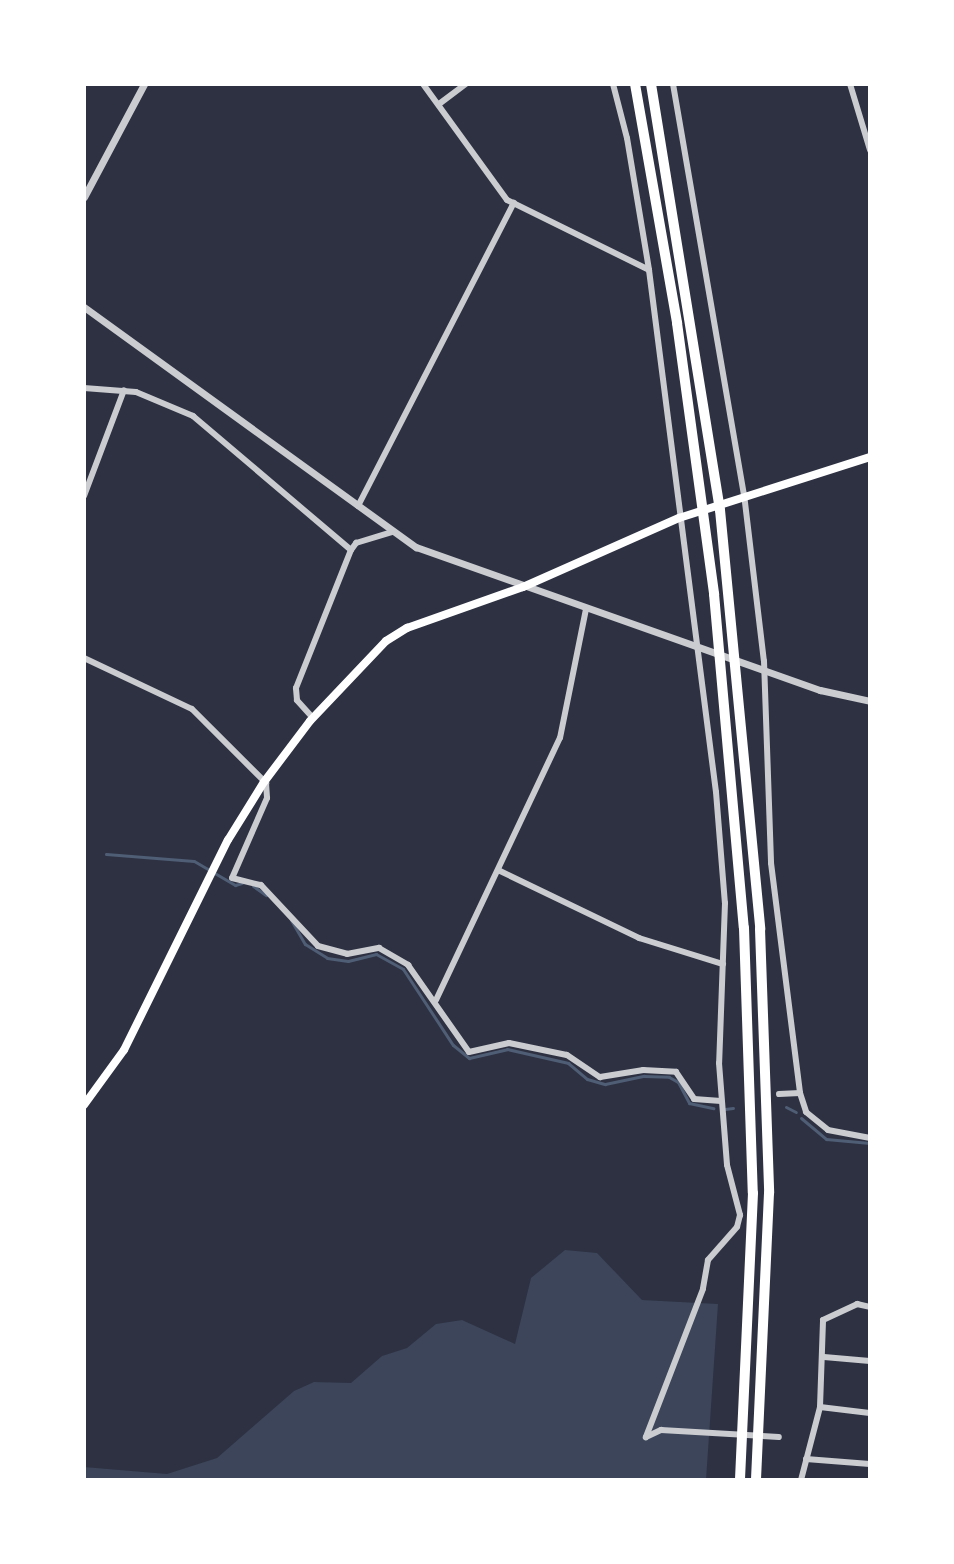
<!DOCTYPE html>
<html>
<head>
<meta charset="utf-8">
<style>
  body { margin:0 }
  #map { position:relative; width:954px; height:1564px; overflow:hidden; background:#2d3142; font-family:"Varela Round",sans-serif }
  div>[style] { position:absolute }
  .green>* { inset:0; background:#3c4559 }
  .stream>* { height:3px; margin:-1.5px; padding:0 1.5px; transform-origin:1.5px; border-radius:1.5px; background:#4f5d75 }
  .minor>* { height:6px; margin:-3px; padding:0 3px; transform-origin:3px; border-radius:3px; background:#caccd0 }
  .tertiary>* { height:7px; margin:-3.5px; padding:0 3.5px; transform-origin:3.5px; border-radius:3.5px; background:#caccd0 }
  .secondary>* { height:8px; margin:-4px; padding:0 4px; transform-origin:4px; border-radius:4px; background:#fff }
  .motorway>* { height:10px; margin:-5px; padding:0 5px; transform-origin:5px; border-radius:5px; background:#fff }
  span { translate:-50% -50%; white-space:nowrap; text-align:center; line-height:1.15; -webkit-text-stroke:6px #fff; paint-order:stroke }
  .frame { position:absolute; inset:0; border:86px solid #fff; pointer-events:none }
</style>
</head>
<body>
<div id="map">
  <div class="green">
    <i style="clip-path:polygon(565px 1250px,597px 1253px,642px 1300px,718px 1304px,706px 1480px,84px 1480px,84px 1467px,167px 1474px,217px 1458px,294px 1391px,314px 1382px,351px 1383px,382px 1356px,407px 1348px,436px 1324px,462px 1320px,515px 1344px,531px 1278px)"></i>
  </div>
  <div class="stream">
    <i style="left:106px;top:854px;width:88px;rotate:4.5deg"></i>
    <i style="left:194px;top:861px;width:48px;rotate:30.3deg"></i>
    <i style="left:235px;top:885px;width:7px;rotate:-16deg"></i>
    <i style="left:253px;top:886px;width:16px;rotate:35deg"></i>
    <i style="left:291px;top:920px;width:28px;rotate:60deg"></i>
    <i style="left:305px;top:944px;width:26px;rotate:32deg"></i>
    <i style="left:327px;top:958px;width:21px;rotate:8deg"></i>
    <i style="left:348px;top:961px;width:29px;rotate:-14deg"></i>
    <i style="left:376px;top:954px;width:31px;rotate:29deg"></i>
    <i style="left:403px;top:969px;width:91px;rotate:56.7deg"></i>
    <i style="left:453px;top:1045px;width:21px;rotate:39deg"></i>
    <i style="left:469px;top:1058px;width:39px;rotate:-13deg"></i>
    <i style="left:507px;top:1049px;width:63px;rotate:12.9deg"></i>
    <i style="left:568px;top:1063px;width:25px;rotate:40deg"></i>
    <i style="left:587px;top:1079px;width:19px;rotate:16deg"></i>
    <i style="left:605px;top:1084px;width:40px;rotate:-12deg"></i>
    <i style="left:644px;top:1076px;width:25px;rotate:2deg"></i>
    <i style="left:669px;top:1077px;width:10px;rotate:29deg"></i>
    <i style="left:678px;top:1082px;width:24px;rotate:62deg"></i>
    <i style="left:689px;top:1103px;width:25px;rotate:12deg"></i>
    <i style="left:786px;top:1107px;width:11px;rotate:27deg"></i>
    <i style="left:725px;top:1109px;width:8px;rotate:-7deg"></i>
    <i style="left:801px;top:1118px;width:33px;rotate:40deg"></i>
    <i style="left:826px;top:1139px;width:44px;rotate:5.2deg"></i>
  </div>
  <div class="minor">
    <i style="left:423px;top:84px;width:143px;rotate:54.1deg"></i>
    <i style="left:507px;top:200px;width:158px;rotate:26.2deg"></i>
    <i style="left:613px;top:84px;width:56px;rotate:75.5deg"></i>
    <i style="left:627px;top:138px;width:134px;rotate:80.5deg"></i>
    <i style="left:649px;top:270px;width:526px;rotate:82.69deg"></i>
    <i style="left:716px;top:792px;width:111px;rotate:85.4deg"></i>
    <i style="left:725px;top:903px;width:160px;rotate:92.1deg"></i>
    <i style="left:719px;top:1063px;width:102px;rotate:85.5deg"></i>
    <i style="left:727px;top:1165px;width:52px;rotate:75.4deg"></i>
    <i style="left:740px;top:1215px;width:12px;rotate:104deg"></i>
    <i style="left:737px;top:1227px;width:44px;rotate:131.3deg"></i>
    <i style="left:708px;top:1260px;width:29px;rotate:100deg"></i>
    <i style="left:703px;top:1289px;width:159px;rotate:111.1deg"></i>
    <i style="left:673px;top:84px;width:416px;rotate:80.2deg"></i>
    <i style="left:744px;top:494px;width:168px;rotate:83.2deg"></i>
    <i style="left:764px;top:661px;width:202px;rotate:88deg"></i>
    <i style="left:771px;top:863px;width:232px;rotate:82.8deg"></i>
    <i style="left:800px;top:1093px;width:20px;rotate:72deg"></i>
    <i style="left:806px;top:1112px;width:28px;rotate:39deg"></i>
    <i style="left:828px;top:1130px;width:43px;rotate:10.8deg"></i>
    <i style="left:850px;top:84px;width:69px;rotate:73.1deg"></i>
    <i style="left:439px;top:104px;width:34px;rotate:-37deg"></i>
    <i style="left:84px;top:388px;width:52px;rotate:4.4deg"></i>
    <i style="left:136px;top:392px;width:62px;rotate:22.8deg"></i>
    <i style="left:193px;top:416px;width:207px;rotate:40.3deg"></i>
    <i style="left:84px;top:496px;width:113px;rotate:-69.3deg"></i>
    <i style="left:358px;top:506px;width:341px;rotate:-62.8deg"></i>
    <i style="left:84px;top:658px;width:119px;rotate:25.3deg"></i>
    <i style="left:192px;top:709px;width:105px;rotate:45deg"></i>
    <i style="left:266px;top:783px;width:15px;rotate:86deg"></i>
    <i style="left:267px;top:798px;width:87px;rotate:113.6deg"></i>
    <i style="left:232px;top:878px;width:30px;rotate:14deg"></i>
    <i style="left:261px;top:885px;width:83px;rotate:46.9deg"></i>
    <i style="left:318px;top:946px;width:30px;rotate:15deg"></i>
    <i style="left:347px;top:954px;width:33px;rotate:-11deg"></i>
    <i style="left:379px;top:948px;width:34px;rotate:30deg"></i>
    <i style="left:408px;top:965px;width:106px;rotate:55deg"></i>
    <i style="left:469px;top:1052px;width:41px;rotate:-12.7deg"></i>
    <i style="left:509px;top:1043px;width:59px;rotate:11.7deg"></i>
    <i style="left:567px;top:1055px;width:40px;rotate:34deg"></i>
    <i style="left:600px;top:1077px;width:44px;rotate:-9.2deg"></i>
    <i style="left:643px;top:1070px;width:33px;rotate:3deg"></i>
    <i style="left:676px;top:1072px;width:32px;rotate:56deg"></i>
    <i style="left:694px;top:1099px;width:27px;rotate:4deg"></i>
    <i style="left:313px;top:718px;width:24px;rotate:-132deg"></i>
    <i style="left:297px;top:700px;width:12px;rotate:-95deg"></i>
    <i style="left:296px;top:688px;width:149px;rotate:-68.3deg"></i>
    <i style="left:351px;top:550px;width:9px;rotate:-54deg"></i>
    <i style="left:356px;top:543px;width:39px;rotate:-17deg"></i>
    <i style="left:498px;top:870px;width:157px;rotate:25.7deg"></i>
    <i style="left:639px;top:938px;width:88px;rotate:17.2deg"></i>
    <i style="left:436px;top:1000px;width:290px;rotate:-64.7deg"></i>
    <i style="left:560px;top:738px;width:132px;rotate:-78.6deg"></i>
    <i style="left:779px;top:1094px;width:21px;rotate:-3deg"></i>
    <i style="left:824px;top:1357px;width:46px;rotate:5deg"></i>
    <i style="left:820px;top:1407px;width:50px;rotate:6.8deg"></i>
    <i style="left:646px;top:1437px;width:17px;rotate:-25deg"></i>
    <i style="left:661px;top:1430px;width:118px;rotate:3.4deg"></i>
    <i style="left:806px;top:1459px;width:64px;rotate:4.5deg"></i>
    <i style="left:801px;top:1480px;width:75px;rotate:-75.4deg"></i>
    <i style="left:820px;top:1407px;width:87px;rotate:-88deg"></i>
    <i style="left:823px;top:1320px;width:38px;rotate:-25deg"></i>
    <i style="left:857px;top:1304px;width:13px;rotate:13deg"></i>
  </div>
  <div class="tertiary">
    <i style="left:84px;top:197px;width:128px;rotate:-62deg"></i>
    <i style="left:84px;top:307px;width:410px;rotate:35.9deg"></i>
    <i style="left:416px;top:547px;width:429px;rotate:19.5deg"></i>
    <i style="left:820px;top:690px;width:51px;rotate:12.4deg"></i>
  </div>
  <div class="secondary">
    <i style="left:84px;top:1105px;width:68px;rotate:-54deg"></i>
    <i style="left:124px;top:1050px;width:234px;rotate:-63.7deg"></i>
    <i style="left:228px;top:840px;width:68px;rotate:-58.2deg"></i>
    <i style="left:264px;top:782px;width:76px;rotate:-53deg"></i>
    <i style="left:310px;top:721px;width:110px;rotate:-46.5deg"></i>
    <i style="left:386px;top:641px;width:25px;rotate:-32deg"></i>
    <i style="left:407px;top:628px;width:123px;rotate:-19.5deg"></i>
    <i style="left:523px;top:587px;width:171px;rotate:-23.9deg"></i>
    <i style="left:679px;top:518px;width:201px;rotate:-17.7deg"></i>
  </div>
  <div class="motorway">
    <i style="left:635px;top:84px;width:243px;rotate:80deg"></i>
    <i style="left:677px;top:323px;width:274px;rotate:82.2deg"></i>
    <i style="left:714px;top:594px;width:335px;rotate:84.9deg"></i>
    <i style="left:744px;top:928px;width:265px;rotate:88.1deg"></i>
    <i style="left:753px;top:1193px;width:287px;rotate:92.6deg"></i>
    <i style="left:651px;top:84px;width:432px;rotate:80.8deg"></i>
    <i style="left:720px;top:510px;width:421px;rotate:84.5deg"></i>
    <i style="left:760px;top:929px;width:264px;rotate:88deg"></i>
    <i style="left:769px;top:1193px;width:287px;rotate:92.6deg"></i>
  </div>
  <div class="frame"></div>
</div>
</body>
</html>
